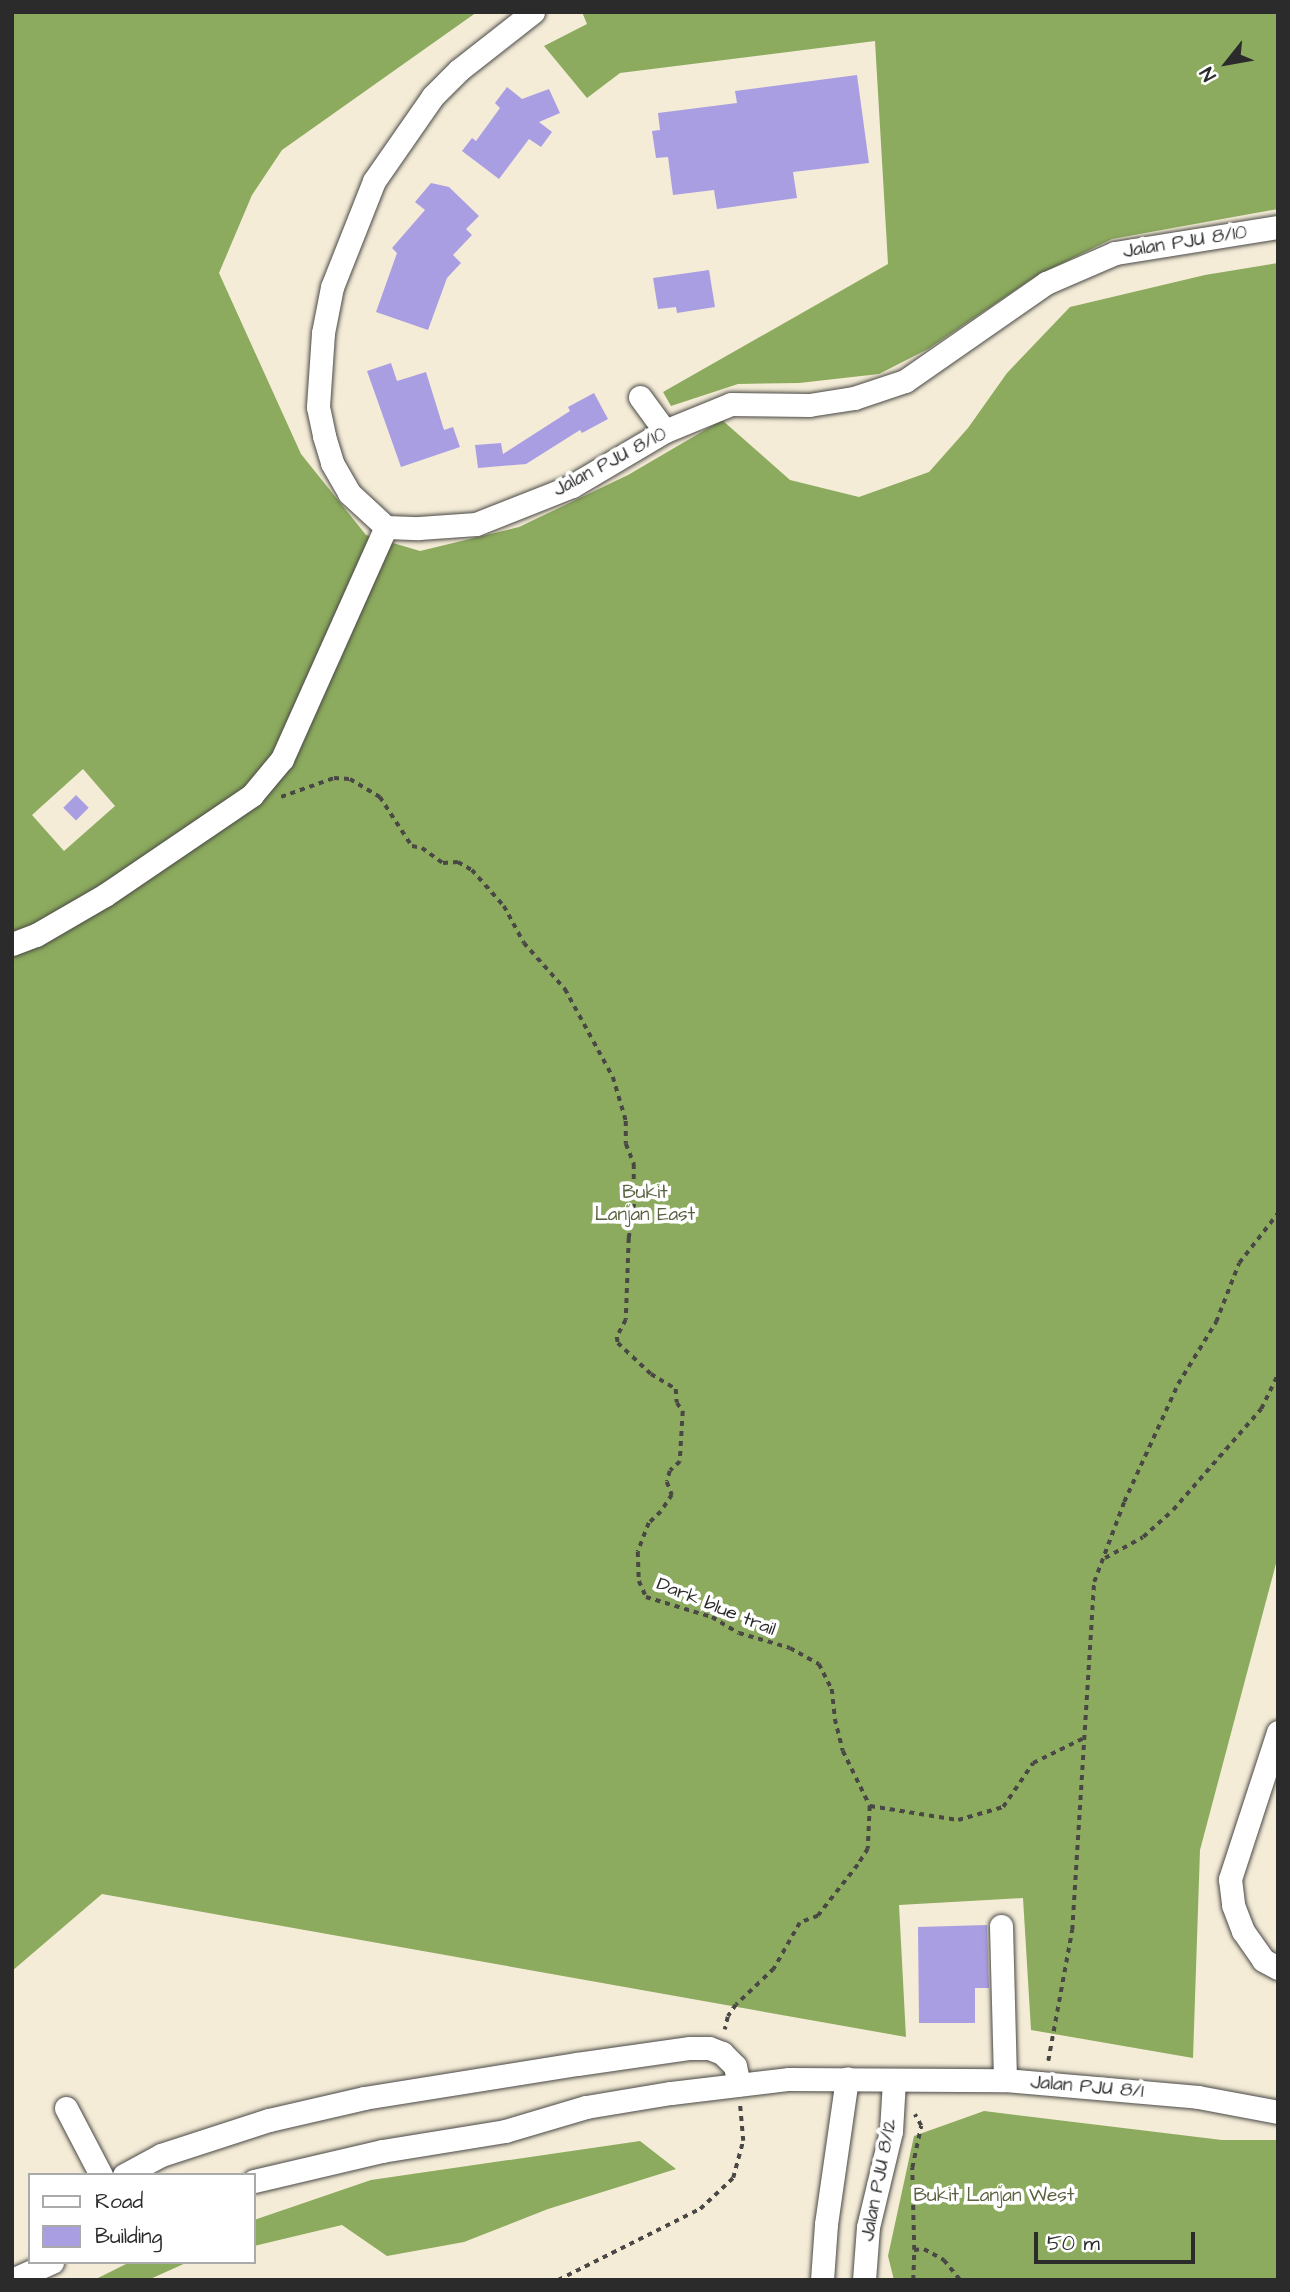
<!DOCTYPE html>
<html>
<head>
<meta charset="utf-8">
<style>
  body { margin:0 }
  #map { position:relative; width:1290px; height:2292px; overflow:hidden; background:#f4ecd7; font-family:"Architects Daughter",sans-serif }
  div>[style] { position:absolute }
  .forest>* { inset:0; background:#8cab5e }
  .building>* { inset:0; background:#aa9ee3; transform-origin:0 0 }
  .path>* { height:3.5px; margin-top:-1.75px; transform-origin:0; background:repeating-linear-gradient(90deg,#494845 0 5px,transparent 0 10px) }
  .roads { filter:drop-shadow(0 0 2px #494845) drop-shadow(0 0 2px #494845) }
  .minor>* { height:23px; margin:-11.5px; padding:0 11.5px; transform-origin:11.5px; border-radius:11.5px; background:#fff }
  span { translate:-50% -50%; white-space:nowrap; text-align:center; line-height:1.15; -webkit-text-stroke:7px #fff; paint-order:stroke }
  .street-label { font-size:19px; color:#2b2b2b }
  .park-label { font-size:19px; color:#5a6141 }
  .frame { position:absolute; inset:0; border:14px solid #2b2b2b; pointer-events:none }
  .legend { position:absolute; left:28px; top:2173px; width:228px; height:91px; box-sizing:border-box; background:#fff; border:2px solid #aaa; margin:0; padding:9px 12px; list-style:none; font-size:21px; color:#2b2b2b }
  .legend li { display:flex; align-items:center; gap:14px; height:35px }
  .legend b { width:35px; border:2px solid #aaa }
  .north { position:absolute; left:1192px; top:28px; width:70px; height:70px; -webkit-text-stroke:5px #fff; paint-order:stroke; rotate:239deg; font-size:19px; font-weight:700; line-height:28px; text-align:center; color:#2b2b2b }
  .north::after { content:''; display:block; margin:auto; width:24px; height:32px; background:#2b2b2b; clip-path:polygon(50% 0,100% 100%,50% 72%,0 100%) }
  .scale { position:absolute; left:1034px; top:2232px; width:161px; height:32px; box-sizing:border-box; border:4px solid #2b2b2b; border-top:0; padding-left:9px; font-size:21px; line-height:24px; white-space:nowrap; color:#2b2b2b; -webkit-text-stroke:5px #fff; paint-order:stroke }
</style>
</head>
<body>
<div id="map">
  <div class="forest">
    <i style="clip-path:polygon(evenodd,12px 12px,477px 12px,282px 150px,252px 195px,219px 273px,301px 454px,366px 535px,420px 551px,519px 527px,628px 475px,722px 420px,790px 480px,859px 497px,929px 472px,968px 428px,1007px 373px,1070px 307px,1205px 275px,1278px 263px,1278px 1556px,1200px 1850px,1193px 2058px,1031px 2030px,1023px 1898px,899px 1905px,906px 2037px,102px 1894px,12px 1971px,12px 12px,83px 769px,115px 806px,64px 851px,32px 815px,83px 769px)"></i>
    <i style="clip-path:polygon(582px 12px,1278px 12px,1278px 209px,1112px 239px,1036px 276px,928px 349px,879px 374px,799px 383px,738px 384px,671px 406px,663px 392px,888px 264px,875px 41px,620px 73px,587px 98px,544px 46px,587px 24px)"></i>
    <i style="clip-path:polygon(984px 2111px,1222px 2140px,1278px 2140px,1278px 2280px,894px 2280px,888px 2256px,914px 2136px)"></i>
    <i style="clip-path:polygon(640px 2141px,676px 2169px,548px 2209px,464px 2242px,387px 2256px,342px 2225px,254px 2246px,254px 2220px,371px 2180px)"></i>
    <i style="clip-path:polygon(130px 2262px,188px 2262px,148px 2280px,94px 2280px)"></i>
  </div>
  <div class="building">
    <i style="clip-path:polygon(857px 75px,869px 163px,793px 172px,797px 198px,717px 209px,714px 190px,673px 195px,668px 157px,656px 158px,652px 131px,660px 130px,658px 113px,737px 103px,735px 91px)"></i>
    <i style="clip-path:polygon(507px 87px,522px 99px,549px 89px,560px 113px,539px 122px,552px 132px,541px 147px,529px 139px,499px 179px,462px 151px,472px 138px,476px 141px,500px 108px,495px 103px)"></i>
    <i style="clip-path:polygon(431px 183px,449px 187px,479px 216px,466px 229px,472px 235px,453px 255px,461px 263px,447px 278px,428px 330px,376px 312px,397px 253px,392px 248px,425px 210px,415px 202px)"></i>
    <i style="clip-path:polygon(709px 270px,715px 307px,677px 313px,676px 307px,658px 309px,653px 278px)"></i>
    <i style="clip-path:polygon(391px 363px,397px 381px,426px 372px,444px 430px,453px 427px,460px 447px,401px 467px,367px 371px)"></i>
    <i style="clip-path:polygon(594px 393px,608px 419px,582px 433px,580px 430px,526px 464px,478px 468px,475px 445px,501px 443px,503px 454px,570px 411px,568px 407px)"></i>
    <i style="left:76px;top:795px;width:18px;height:18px;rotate:45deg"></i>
    <i style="clip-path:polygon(987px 1925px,989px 1988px,975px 1988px,975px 2023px,919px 2023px,918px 1927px)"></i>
  </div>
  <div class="path">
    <i style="left:281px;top:797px;width:56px;rotate:-19.7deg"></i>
    <i style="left:334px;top:778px;width:16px;rotate:4deg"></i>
    <i style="left:350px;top:779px;width:35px;rotate:31deg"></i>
    <i style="left:380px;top:797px;width:59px;rotate:56.9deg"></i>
    <i style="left:412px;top:846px;width:10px;rotate:11deg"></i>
    <i style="left:422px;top:848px;width:26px;rotate:36deg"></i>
    <i style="left:443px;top:863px;width:15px;rotate:-4deg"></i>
    <i style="left:458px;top:862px;width:16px;rotate:30deg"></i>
    <i style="left:472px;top:870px;width:48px;rotate:48.4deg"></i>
    <i style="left:504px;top:906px;width:42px;rotate:61.6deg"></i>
    <i style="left:524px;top:943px;width:62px;rotate:48.3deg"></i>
    <i style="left:565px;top:989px;width:100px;rotate:61.4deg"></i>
    <i style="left:613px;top:1077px;width:46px;rotate:73.5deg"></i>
    <i style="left:626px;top:1121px;width:23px;rotate:90deg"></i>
    <i style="left:626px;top:1144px;width:22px;rotate:68deg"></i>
    <i style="left:634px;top:1164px;width:50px;rotate:90deg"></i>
    <i style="left:634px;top:1214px;width:25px;rotate:102deg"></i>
    <i style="left:629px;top:1238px;width:82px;rotate:92.1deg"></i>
    <i style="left:626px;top:1320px;width:19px;rotate:118deg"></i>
    <i style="left:617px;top:1337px;width:6px;rotate:81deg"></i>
    <i style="left:618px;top:1343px;width:45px;rotate:43.2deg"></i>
    <i style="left:651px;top:1374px;width:29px;rotate:31deg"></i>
    <i style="left:676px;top:1389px;width:14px;rotate:86deg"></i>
    <i style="left:677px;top:1403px;width:10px;rotate:53deg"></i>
    <i style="left:683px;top:1411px;width:51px;rotate:93.4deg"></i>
    <i style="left:680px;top:1462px;width:13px;rotate:138deg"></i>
    <i style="left:670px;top:1471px;width:11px;rotate:105deg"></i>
    <i style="left:667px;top:1482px;width:14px;rotate:69deg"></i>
    <i style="left:672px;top:1495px;width:20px;rotate:123deg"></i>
    <i style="left:661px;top:1512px;width:16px;rotate:137deg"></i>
    <i style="left:649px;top:1523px;width:31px;rotate:111deg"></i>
    <i style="left:638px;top:1552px;width:29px;rotate:88deg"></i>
    <i style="left:639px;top:1581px;width:17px;rotate:66deg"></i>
    <i style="left:646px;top:1597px;width:69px;rotate:16.9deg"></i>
    <i style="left:712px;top:1617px;width:31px;rotate:31deg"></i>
    <i style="left:739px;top:1633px;width:53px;rotate:16.4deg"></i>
    <i style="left:790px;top:1648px;width:33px;rotate:29deg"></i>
    <i style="left:819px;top:1664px;width:28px;rotate:63deg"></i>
    <i style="left:832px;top:1689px;width:30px;rotate:84deg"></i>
    <i style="left:835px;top:1719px;width:33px;rotate:76deg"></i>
    <i style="left:843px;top:1751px;width:61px;rotate:63.9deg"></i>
    <i style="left:870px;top:1806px;width:43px;rotate:92.7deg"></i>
    <i style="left:868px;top:1849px;width:19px;rotate:122deg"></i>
    <i style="left:858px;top:1865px;width:65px;rotate:128.1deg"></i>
    <i style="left:818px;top:1916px;width:19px;rotate:159deg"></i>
    <i style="left:800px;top:1923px;width:53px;rotate:119.5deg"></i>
    <i style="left:774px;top:1969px;width:52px;rotate:136.5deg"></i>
    <i style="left:736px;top:2005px;width:14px;rotate:124deg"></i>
    <i style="left:728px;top:2017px;width:13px;rotate:103deg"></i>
    <i style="left:1105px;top:1558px;width:43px;rotate:-28.9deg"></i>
    <i style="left:1143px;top:1537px;width:40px;rotate:-42deg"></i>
    <i style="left:1173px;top:1510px;width:134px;rotate:-48.9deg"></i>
    <i style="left:1261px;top:1409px;width:39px;rotate:-64deg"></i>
    <i style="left:870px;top:1806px;width:89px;rotate:9deg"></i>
    <i style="left:958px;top:1820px;width:47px;rotate:-16.1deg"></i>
    <i style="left:1003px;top:1807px;width:53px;rotate:-55.7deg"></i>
    <i style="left:1033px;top:1763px;width:55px;rotate:-26.1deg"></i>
    <i style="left:1048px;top:2061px;width:133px;rotate:-79.6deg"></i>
    <i style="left:1072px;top:1930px;width:349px;rotate:-86.4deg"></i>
    <i style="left:1094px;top:1582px;width:85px;rotate:-69.4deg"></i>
    <i style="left:1124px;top:1502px;width:130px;rotate:-65.4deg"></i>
    <i style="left:1178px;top:1384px;width:73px;rotate:-58.5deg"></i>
    <i style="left:1216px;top:1322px;width:63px;rotate:-68.7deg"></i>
    <i style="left:1239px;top:1263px;width:63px;rotate:-52deg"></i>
    <i style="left:914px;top:2250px;width:82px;rotate:-91.4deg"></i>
    <i style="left:912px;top:2168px;width:43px;rotate:-77.9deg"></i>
    <i style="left:921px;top:2126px;width:13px;rotate:-119deg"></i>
    <i style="left:558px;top:2280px;width:159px;rotate:-26.6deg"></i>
    <i style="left:700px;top:2209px;width:45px;rotate:-43.2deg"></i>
    <i style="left:733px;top:2178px;width:38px;rotate:-75deg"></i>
    <i style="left:743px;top:2141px;width:35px;rotate:-95deg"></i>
    <i style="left:913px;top:2280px;width:30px;rotate:-88deg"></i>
    <i style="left:914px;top:2250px;width:10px;rotate:-6deg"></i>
    <i style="left:924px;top:2249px;width:23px;rotate:29deg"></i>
    <i style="left:944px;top:2260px;width:26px;rotate:51deg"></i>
  </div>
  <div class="roads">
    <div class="minor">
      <i style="left:533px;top:12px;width:94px;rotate:141.9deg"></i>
      <i style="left:459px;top:70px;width:37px;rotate:135deg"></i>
      <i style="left:433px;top:96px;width:103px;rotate:124.8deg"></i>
      <i style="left:374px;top:181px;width:114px;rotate:111.6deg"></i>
      <i style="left:332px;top:287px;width:47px;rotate:101.1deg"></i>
      <i style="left:323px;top:333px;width:74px;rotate:93.9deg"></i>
      <i style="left:318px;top:407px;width:30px;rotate:78deg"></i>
      <i style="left:324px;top:436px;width:28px;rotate:73deg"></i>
      <i style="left:332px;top:463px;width:34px;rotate:60deg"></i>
      <i style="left:349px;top:493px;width:50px;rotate:42.6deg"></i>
      <i style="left:386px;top:527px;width:33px;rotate:2deg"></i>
      <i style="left:419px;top:528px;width:57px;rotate:-4deg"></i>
      <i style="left:476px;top:524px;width:103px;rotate:-21.6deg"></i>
      <i style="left:572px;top:486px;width:108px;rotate:-30.6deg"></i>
      <i style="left:665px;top:431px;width:71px;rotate:-22.2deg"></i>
      <i style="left:731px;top:404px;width:78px;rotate:0.7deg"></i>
      <i style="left:809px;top:405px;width:46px;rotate:-8.8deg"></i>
      <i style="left:854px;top:398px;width:54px;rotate:-18.4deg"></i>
      <i style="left:905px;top:381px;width:172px;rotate:-34.8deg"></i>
      <i style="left:1046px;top:283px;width:75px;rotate:-23.5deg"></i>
      <i style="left:1115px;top:253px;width:165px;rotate:-9.1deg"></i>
      <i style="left:640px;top:397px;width:42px;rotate:53.7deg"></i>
      <i style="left:12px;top:944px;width:26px;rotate:-21deg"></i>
      <i style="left:36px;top:935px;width:80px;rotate:-30.1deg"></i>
      <i style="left:105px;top:895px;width:178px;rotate:-34.2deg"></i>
      <i style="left:252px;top:795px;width:47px;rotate:-50.2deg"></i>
      <i style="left:282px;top:759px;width:254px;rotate:-65.9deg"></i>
      <i style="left:1278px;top:1732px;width:155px;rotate:108.1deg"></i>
      <i style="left:1230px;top:1879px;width:26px;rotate:83deg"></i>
      <i style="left:1233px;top:1905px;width:28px;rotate:69deg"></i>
      <i style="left:1243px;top:1931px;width:35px;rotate:55deg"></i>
      <i style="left:1263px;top:1960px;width:17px;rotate:28deg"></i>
      <i style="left:1001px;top:1926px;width:154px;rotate:88.5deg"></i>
      <i style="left:66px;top:2108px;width:76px;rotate:62.4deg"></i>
      <i style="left:124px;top:2175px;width:42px;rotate:-28.4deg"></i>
      <i style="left:161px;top:2155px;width:114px;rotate:-18deg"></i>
      <i style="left:269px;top:2120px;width:98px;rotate:-13deg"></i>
      <i style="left:364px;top:2098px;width:216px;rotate:-9.1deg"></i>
      <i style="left:577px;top:2064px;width:114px;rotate:-8.1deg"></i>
      <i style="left:690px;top:2048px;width:19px"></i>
      <i style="left:709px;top:2048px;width:14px;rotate:21deg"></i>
      <i style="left:722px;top:2053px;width:18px;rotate:45deg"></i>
      <i style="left:735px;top:2066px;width:19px;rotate:78deg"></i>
      <i style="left:254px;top:2181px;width:131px;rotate:-13.2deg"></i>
      <i style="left:382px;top:2151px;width:125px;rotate:-9.2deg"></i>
      <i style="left:505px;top:2131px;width:84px;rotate:-16.5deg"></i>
      <i style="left:586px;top:2107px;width:86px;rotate:-9.4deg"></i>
      <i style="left:671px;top:2093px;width:119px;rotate:-6.8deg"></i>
      <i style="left:789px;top:2079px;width:216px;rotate:0.3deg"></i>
      <i style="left:1005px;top:2080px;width:194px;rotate:5deg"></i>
      <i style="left:1198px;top:2097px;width:81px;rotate:10.6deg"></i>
      <i style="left:12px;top:2280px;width:44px;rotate:-24.2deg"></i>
      <i style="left:822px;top:2280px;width:56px;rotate:-85.9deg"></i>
      <i style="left:826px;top:2224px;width:147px;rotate:-81.8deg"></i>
      <i style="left:864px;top:2280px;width:53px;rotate:-85.7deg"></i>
      <i style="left:868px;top:2227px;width:99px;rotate:-76.5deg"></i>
      <i style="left:891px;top:2131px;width:51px;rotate:-86.6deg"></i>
    </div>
  </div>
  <div class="street-label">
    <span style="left:1185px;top:242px;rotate:-9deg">Jalan PJU 8/10</span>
    <span style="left:610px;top:462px;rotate:-28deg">Jalan PJU 8/10</span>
    <span style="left:716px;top:1607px;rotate:22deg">Dark blue trail</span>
    <span style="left:1087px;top:2087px;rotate:5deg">Jalan PJU 8/1</span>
    <span style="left:879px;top:2180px;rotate:-79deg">Jalan PJU 8/12</span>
  </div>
  <div class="park-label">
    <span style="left:645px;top:1204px">Bukit<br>Lanjan East</span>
    <span style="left:994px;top:2196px">Bukit Lanjan West</span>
  </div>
  <div class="frame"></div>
  <ul class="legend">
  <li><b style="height:9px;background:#fff"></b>Road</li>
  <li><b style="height:19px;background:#aa9ee3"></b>Building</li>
  </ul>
  <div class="north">N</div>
  <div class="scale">50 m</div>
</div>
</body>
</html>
